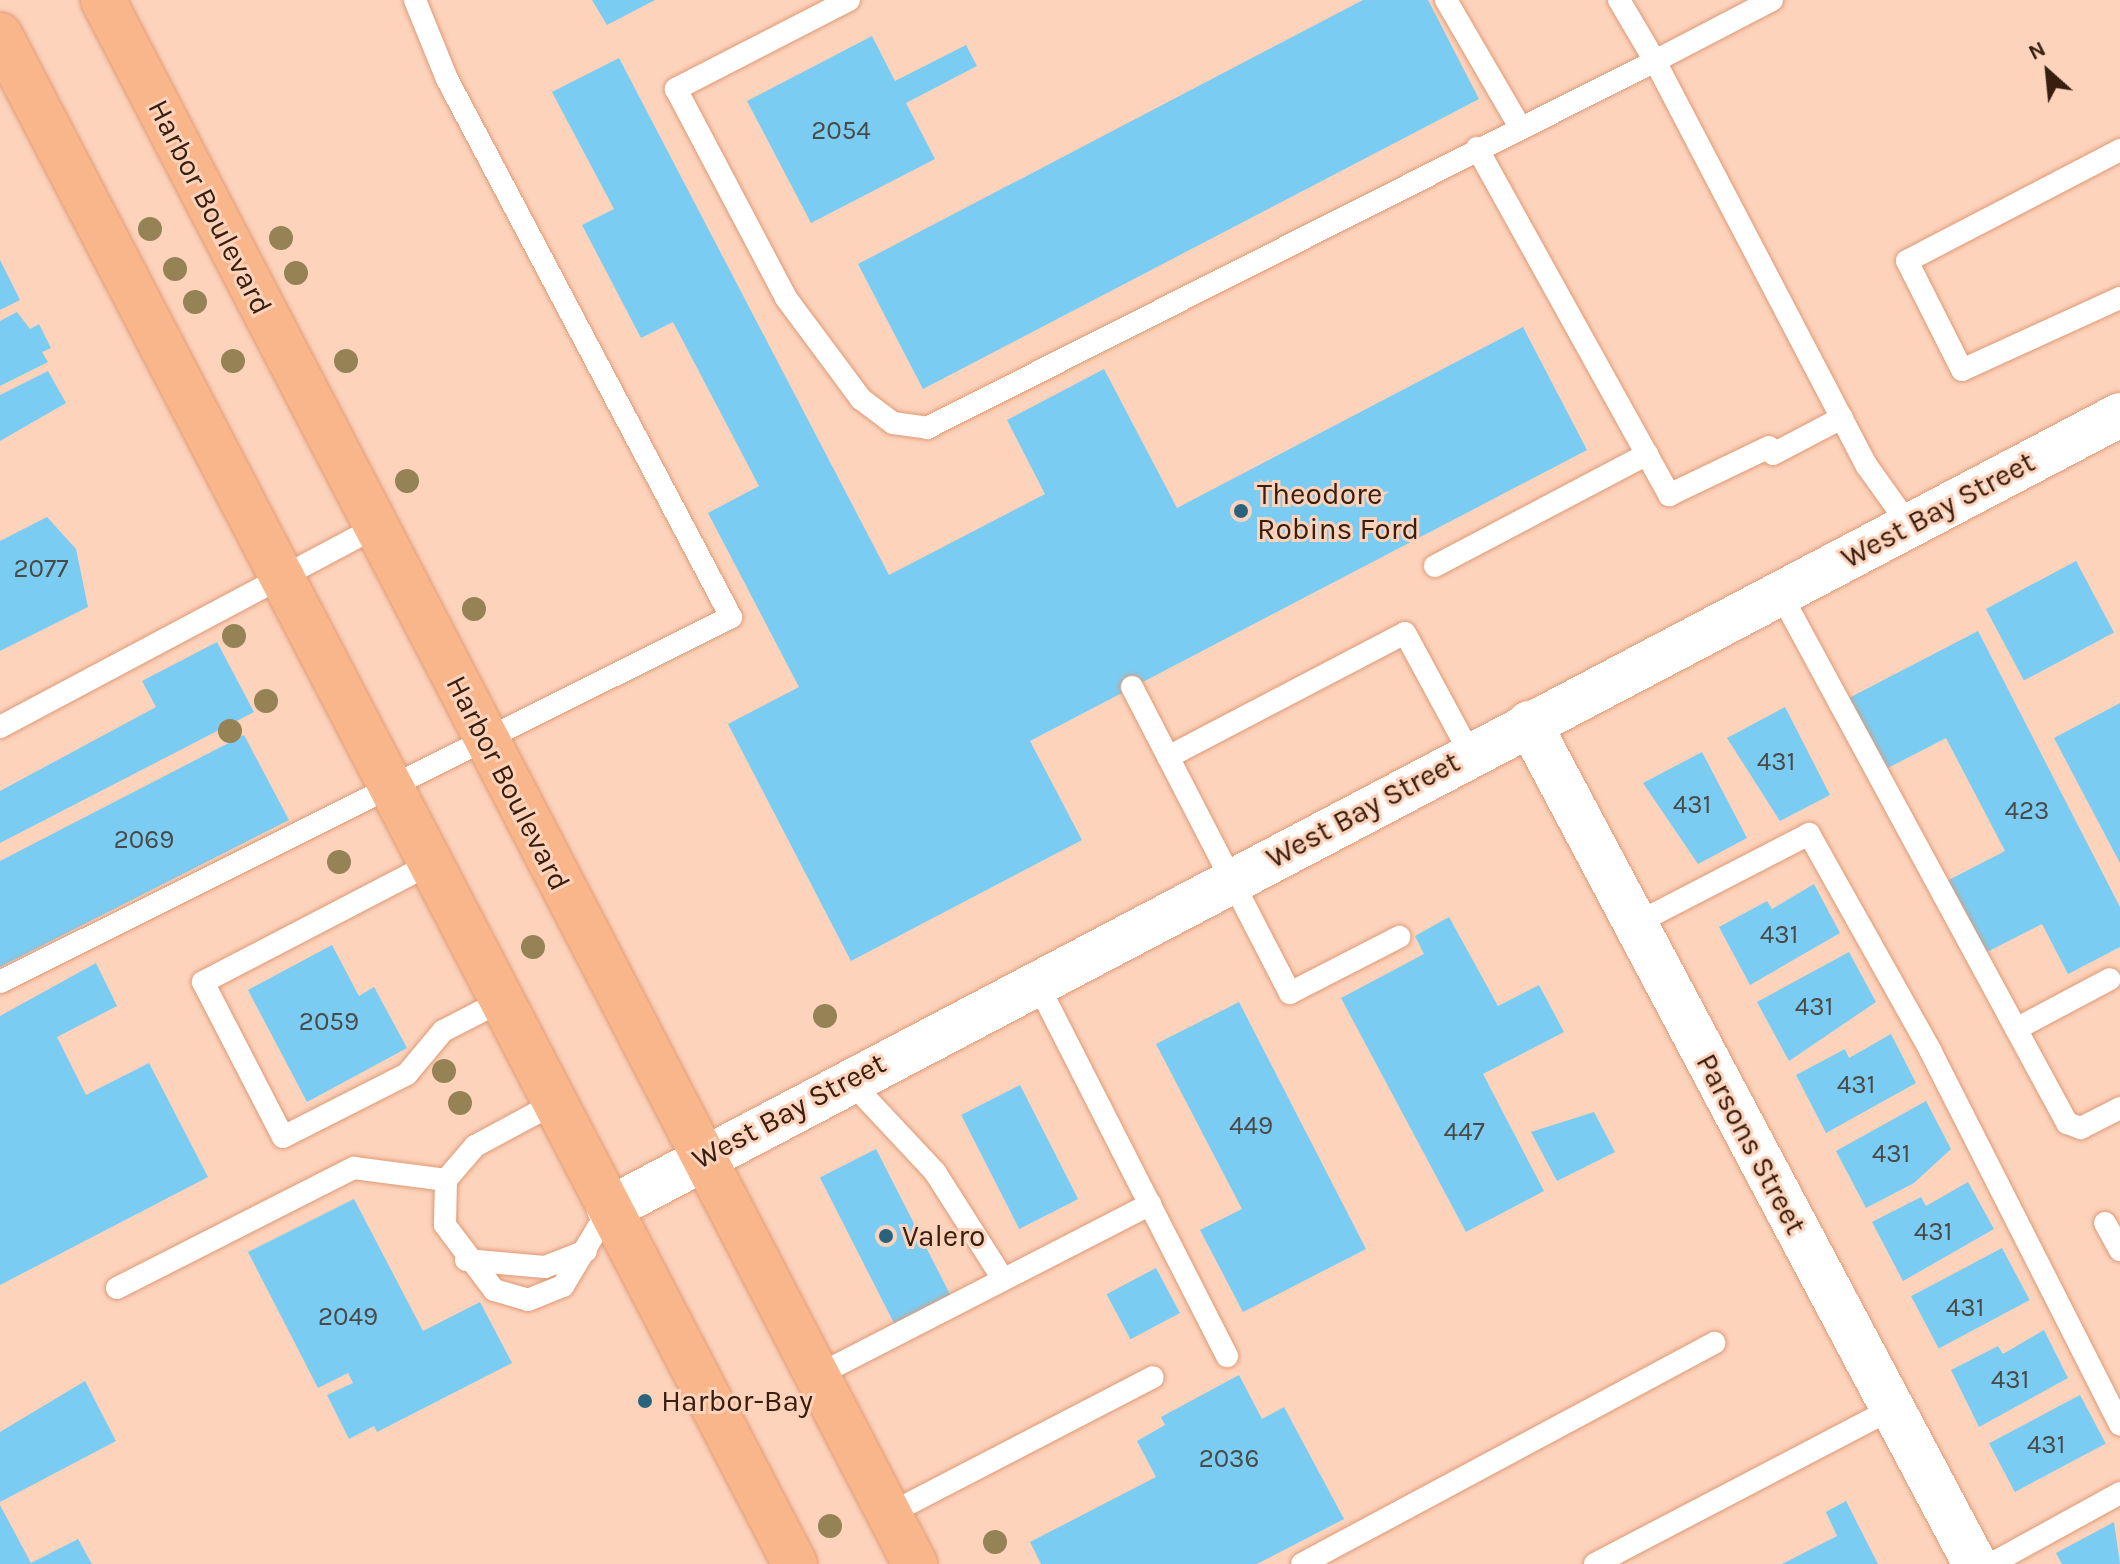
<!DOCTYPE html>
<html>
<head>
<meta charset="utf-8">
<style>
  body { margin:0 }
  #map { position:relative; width:2120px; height:1564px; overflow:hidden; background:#fdd3bc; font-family:Karla,sans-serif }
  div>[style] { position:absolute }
  .building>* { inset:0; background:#7bccf2; transform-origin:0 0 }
  .roads { filter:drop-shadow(0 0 2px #de9a75) drop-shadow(0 0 2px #de9a75) }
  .lane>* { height:22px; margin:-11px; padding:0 11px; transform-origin:11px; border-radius:11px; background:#fff }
  .street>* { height:44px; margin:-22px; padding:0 22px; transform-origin:22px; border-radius:22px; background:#fff }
  .secondary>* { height:44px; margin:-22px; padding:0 22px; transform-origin:22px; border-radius:22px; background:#fff }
  .primary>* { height:44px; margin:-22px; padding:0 22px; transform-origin:22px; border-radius:22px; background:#fab68b }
  .trees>* { width:24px; height:24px; margin:-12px; border-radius:50%; background:#958255 }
  .dots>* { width:22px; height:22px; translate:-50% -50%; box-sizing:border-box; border:4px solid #fdd3bc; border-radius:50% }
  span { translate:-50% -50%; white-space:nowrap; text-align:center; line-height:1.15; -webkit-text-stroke:6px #fdd3bc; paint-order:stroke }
  .number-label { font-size:26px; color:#494a48 }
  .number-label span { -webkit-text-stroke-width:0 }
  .street-label { font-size:30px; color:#381e0f }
  .poi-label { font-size:30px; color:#381e0f }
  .left { translate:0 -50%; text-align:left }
  .north { position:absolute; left:2008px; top:32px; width:80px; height:80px; -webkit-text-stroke:6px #fdd3bc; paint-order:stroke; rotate:333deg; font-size:22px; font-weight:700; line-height:32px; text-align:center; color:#381e0f }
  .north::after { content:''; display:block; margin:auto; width:28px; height:36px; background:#381e0f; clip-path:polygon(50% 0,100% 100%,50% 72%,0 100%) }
</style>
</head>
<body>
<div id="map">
  <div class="building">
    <i style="clip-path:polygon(592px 0,655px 0,607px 25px)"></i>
    <i style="clip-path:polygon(1363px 0,1428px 0,1479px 99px,923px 389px,858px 264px)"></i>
    <i style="clip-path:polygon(872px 36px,895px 81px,966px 45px,977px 66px,906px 103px,935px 159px,811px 223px,747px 101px)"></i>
    <i style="clip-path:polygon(619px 58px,889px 575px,1045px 494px,1007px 420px,1104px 369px,1177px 508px,1523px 327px,1587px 450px,1030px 741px,1082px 840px,851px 961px,728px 724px,799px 687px,708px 513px,759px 486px,673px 322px,641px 338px,582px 225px,614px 209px,552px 92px)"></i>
    <i style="clip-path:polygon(0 260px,20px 300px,0 310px)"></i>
    <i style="clip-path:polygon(17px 312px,30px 329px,39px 324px,51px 348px,42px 352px,48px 362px,0 386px,0 321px)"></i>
    <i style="clip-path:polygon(48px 371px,66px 403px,0 441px,0 395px)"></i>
    <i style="clip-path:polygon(47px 517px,76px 549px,88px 607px,0 651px,0 541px)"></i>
    <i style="left:2076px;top:561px;width:81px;height:102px;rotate:62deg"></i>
    <i style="clip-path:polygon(1978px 631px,2120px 907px,2120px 947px,2068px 974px,2042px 924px,1981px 955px,1943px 883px,2005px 851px,1946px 738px,1884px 770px,1847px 699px)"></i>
    <i style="clip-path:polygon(217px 642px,254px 712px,0 843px,0 791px,156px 707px,142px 681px)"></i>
    <i style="clip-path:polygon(2120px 703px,2120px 863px,2054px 738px)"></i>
    <i style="clip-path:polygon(1785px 707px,1830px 795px,1780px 821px,1727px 738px)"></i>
    <i style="clip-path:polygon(244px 735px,289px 820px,0 967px,0 861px)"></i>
    <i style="clip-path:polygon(1702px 752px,1747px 838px,1698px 864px,1643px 783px)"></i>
    <i style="clip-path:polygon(1814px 884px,1840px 933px,1750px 985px,1719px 927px,1767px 901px,1772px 909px)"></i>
    <i style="clip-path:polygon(1449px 917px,1498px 1006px,1539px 985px,1564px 1032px,1483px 1074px,1544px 1191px,1466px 1232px,1341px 998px,1424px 954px,1415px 936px)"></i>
    <i style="clip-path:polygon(332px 945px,359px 996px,374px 987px,407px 1048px,307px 1102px,248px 990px)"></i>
    <i style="clip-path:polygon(1849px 952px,1876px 1002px,1789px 1061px,1757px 1002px)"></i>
    <i style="clip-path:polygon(96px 963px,117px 1006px,57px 1037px,86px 1095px,149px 1063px,208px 1177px,0 1285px,0 1016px)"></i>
    <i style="clip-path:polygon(1239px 1002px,1366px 1249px,1243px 1312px,1200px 1230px,1242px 1209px,1156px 1044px)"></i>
    <i style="clip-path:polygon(1891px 1034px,1916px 1083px,1826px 1133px,1796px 1075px,1845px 1049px,1849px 1058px)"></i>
    <i style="left:1020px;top:1085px;width:128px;height:66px;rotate:63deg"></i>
    <i style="clip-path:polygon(1926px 1101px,1951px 1149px,1914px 1183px,1866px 1208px,1836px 1151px)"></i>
    <i style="clip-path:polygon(1594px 1112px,1615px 1152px,1557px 1181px,1531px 1132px)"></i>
    <i style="left:876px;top:1149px;width:164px;height:63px;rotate:63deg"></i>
    <i style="clip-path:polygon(1968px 1182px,1994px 1229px,1903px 1281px,1872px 1222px,1921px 1197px,1926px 1206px)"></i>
    <i style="clip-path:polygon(354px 1199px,423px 1331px,480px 1302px,512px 1363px,377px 1432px,374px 1426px,349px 1439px,327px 1395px,353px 1383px,348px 1373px,318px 1388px,248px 1252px)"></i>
    <i style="left:2002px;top:1248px;width:59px;height:103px;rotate:62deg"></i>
    <i style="left:1156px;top:1268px;width:51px;height:56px;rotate:62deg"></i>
    <i style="clip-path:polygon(2044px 1330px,2068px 1378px,1979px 1427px,1951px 1370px,1998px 1346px,2003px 1354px)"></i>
    <i style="clip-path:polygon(1239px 1375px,1262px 1419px,1284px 1407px,1344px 1519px,1257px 1564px,1041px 1564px,1030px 1542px,1156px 1477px,1137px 1441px,1165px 1425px,1161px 1417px)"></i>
    <i style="clip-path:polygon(85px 1381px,116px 1441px,0 1502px,0 1432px)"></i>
    <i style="left:2080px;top:1395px;width:55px;height:103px;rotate:62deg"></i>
    <i style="clip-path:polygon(1846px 1501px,1878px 1564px,1782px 1564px,1837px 1536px,1826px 1512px)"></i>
    <i style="clip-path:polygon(0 1505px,31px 1563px,78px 1539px,92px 1564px,0 1564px)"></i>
    <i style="clip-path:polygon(2114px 1522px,2120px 1564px,2062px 1564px,2056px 1553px)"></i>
  </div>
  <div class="roads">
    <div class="lane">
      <i style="left:849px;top:0;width:195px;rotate:152.8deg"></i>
      <i style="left:676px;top:89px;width:236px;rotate:62.2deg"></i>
      <i style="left:786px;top:298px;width:126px;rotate:53.4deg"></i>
      <i style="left:861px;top:399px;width:40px;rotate:37deg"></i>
      <i style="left:893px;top:423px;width:34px;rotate:8deg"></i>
      <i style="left:927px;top:428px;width:815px;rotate:-26.75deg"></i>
      <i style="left:1655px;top:61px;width:457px;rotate:62.4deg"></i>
      <i style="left:1867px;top:466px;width:72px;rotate:54.6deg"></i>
      <i style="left:1446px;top:0;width:147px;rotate:59.8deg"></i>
      <i style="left:1619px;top:0;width:71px;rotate:59.5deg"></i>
      <i style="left:1655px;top:61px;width:132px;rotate:-27.5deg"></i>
      <i style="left:1477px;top:148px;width:397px;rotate:61deg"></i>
      <i style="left:1669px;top:495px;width:111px;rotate:-25.6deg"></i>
      <i style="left:2120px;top:150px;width:240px;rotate:152.5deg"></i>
      <i style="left:1907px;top:261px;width:122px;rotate:63.2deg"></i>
      <i style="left:1962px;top:370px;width:174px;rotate:-24.5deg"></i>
      <i style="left:1773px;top:454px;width:78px;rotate:-27.6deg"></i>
      <i style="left:1435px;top:566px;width:240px;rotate:-27.8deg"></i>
      <i style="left:1780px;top:593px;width:603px;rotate:61.56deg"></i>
      <i style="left:2067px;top:1123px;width:15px;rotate:20deg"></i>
      <i style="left:2081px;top:1128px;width:44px;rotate:-27.1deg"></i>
      <i style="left:1132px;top:687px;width:344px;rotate:62.7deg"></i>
      <i style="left:1290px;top:993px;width:123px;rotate:-27.2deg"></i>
      <i style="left:0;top:727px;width:426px;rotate:-28deg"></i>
      <i style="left:1168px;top:757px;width:267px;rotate:-27.6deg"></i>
      <i style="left:1405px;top:633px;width:136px;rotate:61.6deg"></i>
      <i style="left:430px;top:864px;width:256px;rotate:152.5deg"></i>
      <i style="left:203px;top:982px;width:174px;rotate:62.7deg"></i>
      <i style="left:283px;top:1137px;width:139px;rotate:-26.9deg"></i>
      <i style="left:407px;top:1074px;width:56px;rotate:-50.1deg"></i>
      <i style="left:443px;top:1031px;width:65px;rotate:-27.3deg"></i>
      <i style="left:1635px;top:924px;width:196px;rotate:-27.3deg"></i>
      <i style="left:1809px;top:834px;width:248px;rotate:60.7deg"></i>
      <i style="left:1930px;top:1050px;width:420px;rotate:63.1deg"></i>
      <i style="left:1036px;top:981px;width:421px;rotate:63deg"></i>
      <i style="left:0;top:982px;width:817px;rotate:-26.53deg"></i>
      <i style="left:731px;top:617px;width:608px;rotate:-117.83deg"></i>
      <i style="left:447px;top:79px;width:85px;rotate:-112.1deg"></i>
      <i style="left:2016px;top:1029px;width:106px;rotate:-28deg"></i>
      <i style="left:848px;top:1079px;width:127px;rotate:46.9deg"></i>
      <i style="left:935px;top:1172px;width:127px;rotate:57.6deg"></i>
      <i style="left:555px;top:1103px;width:91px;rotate:151.7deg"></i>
      <i style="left:475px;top:1146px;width:45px;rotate:130.5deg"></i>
      <i style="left:446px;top:1180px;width:45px;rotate:91.3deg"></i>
      <i style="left:445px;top:1225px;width:81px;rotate:53deg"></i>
      <i style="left:494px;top:1290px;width:35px;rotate:16deg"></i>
      <i style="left:528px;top:1300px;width:38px;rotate:-22deg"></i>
      <i style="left:563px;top:1286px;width:90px;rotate:-59.1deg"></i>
      <i style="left:2105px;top:1223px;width:31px;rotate:61deg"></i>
      <i style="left:466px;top:1260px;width:79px;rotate:5.1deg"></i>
      <i style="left:545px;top:1267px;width:44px;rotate:-21.3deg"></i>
      <i style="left:117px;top:1288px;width:266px;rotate:-26.9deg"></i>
      <i style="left:354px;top:1168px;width:93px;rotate:7.4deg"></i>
      <i style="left:816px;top:1376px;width:376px;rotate:-27.2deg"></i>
      <i style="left:889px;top:1514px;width:297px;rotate:-27.4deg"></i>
      <i style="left:1302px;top:1564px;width:468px;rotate:-28.2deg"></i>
      <i style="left:1595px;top:1564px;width:334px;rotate:-27.6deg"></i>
      <i style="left:1991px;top:1564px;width:147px;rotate:-28.8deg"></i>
    </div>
    <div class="street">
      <i style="left:1529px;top:723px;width:952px;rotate:62.06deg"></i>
    </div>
    <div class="secondary">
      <i style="left:609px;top:1209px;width:1707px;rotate:-27.72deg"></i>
    </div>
    <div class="primary">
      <i style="left:103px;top:0;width:1762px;rotate:62.56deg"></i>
      <i style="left:0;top:35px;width:1723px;rotate:62.53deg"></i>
    </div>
  </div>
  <div class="trees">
    <i style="left:150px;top:229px"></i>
    <i style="left:281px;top:238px"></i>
    <i style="left:175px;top:269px"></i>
    <i style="left:296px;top:273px"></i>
    <i style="left:195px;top:302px"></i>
    <i style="left:233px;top:361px"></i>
    <i style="left:346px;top:361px"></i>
    <i style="left:407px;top:481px"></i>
    <i style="left:474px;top:609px"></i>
    <i style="left:234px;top:636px"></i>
    <i style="left:266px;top:701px"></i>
    <i style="left:230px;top:731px"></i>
    <i style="left:339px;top:862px"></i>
    <i style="left:533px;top:947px"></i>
    <i style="left:825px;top:1016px"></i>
    <i style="left:444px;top:1071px"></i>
    <i style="left:460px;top:1103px"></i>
    <i style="left:830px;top:1526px"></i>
    <i style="left:995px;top:1542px"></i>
  </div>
  <div class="dots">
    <i style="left:1241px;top:511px;background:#29637c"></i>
    <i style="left:886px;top:1236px;background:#29637c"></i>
    <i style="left:645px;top:1401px;background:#29637c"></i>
  </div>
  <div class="number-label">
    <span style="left:841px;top:131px">2054</span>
    <span style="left:41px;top:569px">2077</span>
    <span style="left:1776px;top:762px">431</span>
    <span style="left:1692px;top:805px">431</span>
    <span style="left:2027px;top:811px">423</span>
    <span style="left:144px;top:840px">2069</span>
    <span style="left:1779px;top:935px">431</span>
    <span style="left:1814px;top:1007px">431</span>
    <span style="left:329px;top:1022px">2059</span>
    <span style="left:1856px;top:1085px">431</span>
    <span style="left:1251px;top:1126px">449</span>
    <span style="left:1464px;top:1132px">447</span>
    <span style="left:1891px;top:1154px">431</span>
    <span style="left:1933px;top:1232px">431</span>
    <span style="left:1965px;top:1308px">431</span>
    <span style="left:348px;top:1317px">2049</span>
    <span style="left:2010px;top:1380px">431</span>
    <span style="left:2046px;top:1445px">431</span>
    <span style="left:1229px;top:1459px">2036</span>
  </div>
  <div class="street-label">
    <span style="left:210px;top:207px;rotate:63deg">Harbor Boulevard</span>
    <span style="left:1938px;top:510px;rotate:-28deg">West Bay Street</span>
    <span style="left:508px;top:783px;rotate:63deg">Harbor Boulevard</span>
    <span style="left:1363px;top:810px;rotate:-28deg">West Bay Street</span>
    <span style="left:789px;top:1111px;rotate:-28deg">West Bay Street</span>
    <span style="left:1751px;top:1144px;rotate:62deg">Parsons Street</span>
  </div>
  <div class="poi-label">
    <span class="left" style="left:1257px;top:511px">Theodore<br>Robins Ford</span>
    <span class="left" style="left:902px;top:1236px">Valero</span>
    <span class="left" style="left:661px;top:1401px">Harbor-Bay</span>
  </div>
  <div class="north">N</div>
</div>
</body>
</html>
